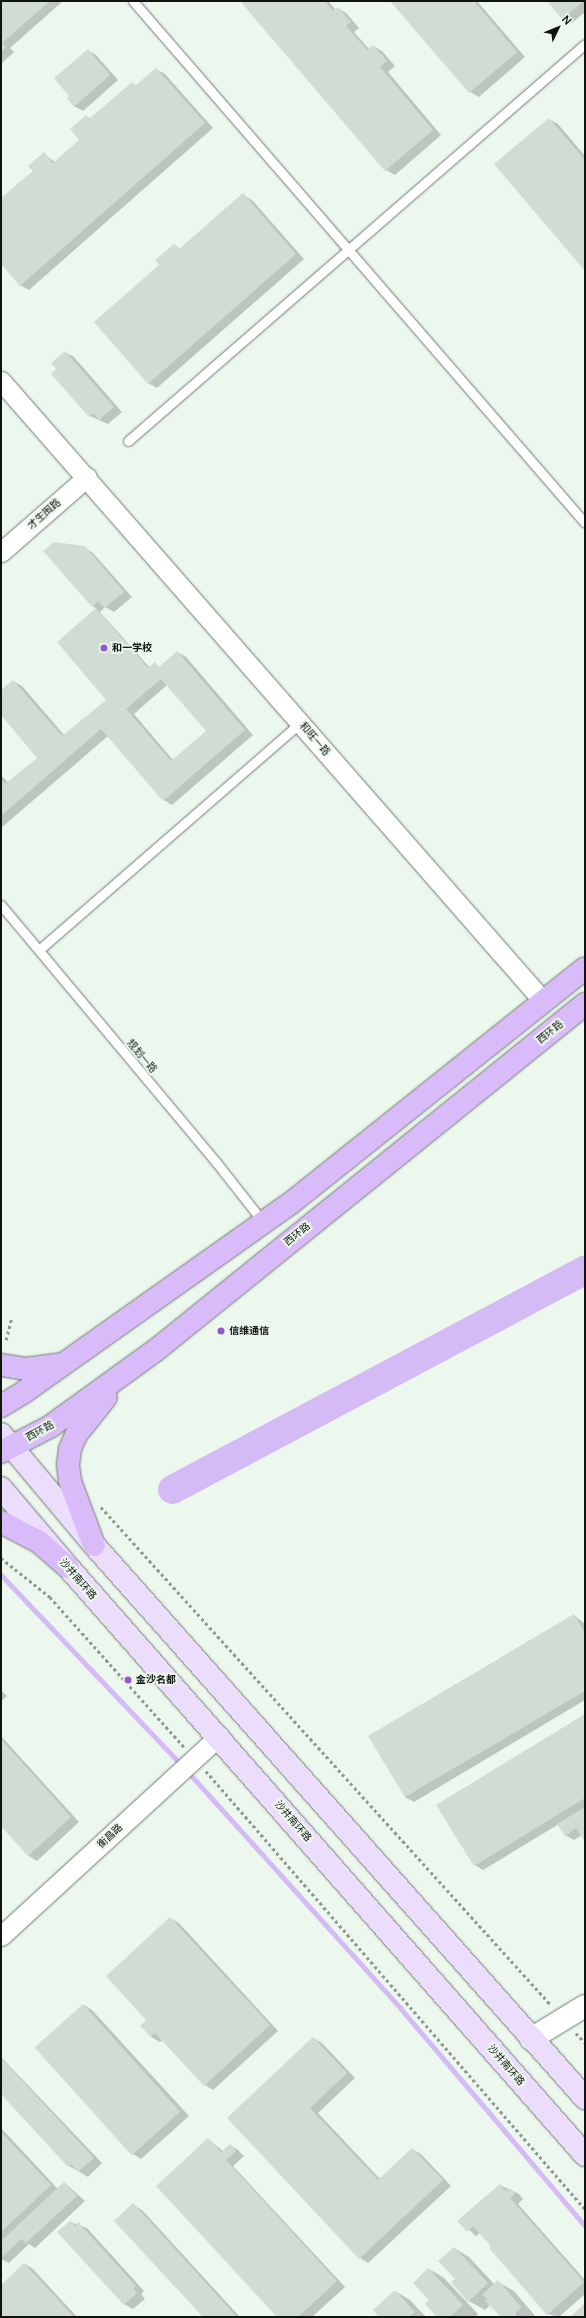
<!DOCTYPE html>
<html>
<head>
<meta charset="utf-8">
<style>
  body { margin:0 }
  #map { position:relative; width:586px; height:2318px; overflow:hidden; background:#ecf7ee; font-family:Manrope,"Noto Sans SC",sans-serif }
  div>[style] { position:absolute }
  .shadow>* { inset:0; background:#0003 }
  .stream>* { height:5px; margin:-2.5px; padding:0 2.5px; transform-origin:2.5px; border-radius:2.5px; background:#d5bbf6 }
  .river>* { height:29px; margin:-14.5px; padding:0 14.5px; transform-origin:14.5px; border-radius:14.5px; background:#d5bbf6 }
  .building>* { inset:0; background:#d1dcd3; transform-origin:0 0 }
  .path>* { height:2.5px; margin-top:-1.25px; transform-origin:0; background:repeating-linear-gradient(90deg,#919993 0 3px,transparent 0 6px) }
  .roads { filter:drop-shadow(0 0 1px #707a72) drop-shadow(0 0 1px #707a72) }
  .service>* { height:9px; margin:-4.5px; padding:0 4.5px; transform-origin:4.5px; border-radius:4.5px; background:#fff }
  .minor>* { height:19px; margin:-9.5px; padding:0 9.5px; transform-origin:9.5px; border-radius:9.5px; background:#fff }
  .tertiary>* { height:22px; margin:-11px; padding:0 11px; transform-origin:11px; border-radius:11px; background:#fff }
  .secondary>* { height:22px; margin:-11px; padding:0 11px; transform-origin:11px; border-radius:11px; background:#ecddfc }
  .primary>* { height:22px; margin:-11px; padding:0 11px; transform-origin:11px; border-radius:11px; background:#d8bbf8 }
  .dots>* { width:11px; height:11px; translate:-50% -50%; box-sizing:border-box; border:2px solid #ecf7ee; border-radius:50% }
  span { translate:-50% -50%; white-space:nowrap; text-align:center; line-height:1.15; -webkit-text-stroke:4px #ecf7ee; paint-order:stroke }
  .street-label { font-size:10px; color:#101411 }
  .poi-label { font-size:10px; color:#101411; font-weight:700 }
  .left { translate:0 -50%; text-align:left }
  .frame { position:absolute; inset:0; border:2px solid #101411; pointer-events:none }
  .north { position:absolute; left:538px; top:8px; width:40px; height:40px; -webkit-text-stroke:3px #ecf7ee; paint-order:stroke; rotate:47deg; font-size:11px; font-weight:700; line-height:16px; text-align:center; color:#101411 }
  .north::after { content:''; display:block; margin:auto; width:14px; height:18px; background:#101411; clip-path:polygon(50% 0,100% 100%,50% 72%,0 100%) }
</style>
</head>
<body>
<div id="map">
  <div class="shadow">
    <i style="clip-path:polygon(1px 1px,63px 1px,10px 48px,14px 52px,1px 64px)"></i>
    <i style="clip-path:polygon(241px 1px,328px 1px,336px 10px,338px 8px,346px 13px,359px 28px,354px 32px,369px 49px,373px 46px,382px 51px,395px 66px,388px 72px,441px 135px,395px 175px,386px 170px)"></i>
    <i style="clip-path:polygon(392px 1px,477px 1px,525px 57px,479px 97px,470px 92px)"></i>
    <i style="clip-path:polygon(548px 1px,585px 1px,585px 12px,572px 23px,563px 19px)"></i>
    <i style="clip-path:polygon(88px 50px,96px 55px,118px 80px,83px 111px,74px 106px)"></i>
    <i style="clip-path:polygon(156px 69px,165px 74px,213px 128px,29px 290px,20px 285px,1px 263px,1px 200px,34px 171px,44px 154px,55px 162px,80px 140px,86px 116px,91px 119px,132px 83px,137px 86px)"></i>
    <i style="clip-path:polygon(549px 119px,558px 124px,585px 156px,585px 269px)"></i>
    <i style="clip-path:polygon(243px 195px,252px 200px,304px 259px,157px 388px,148px 383px,161px 265px,174px 245px,181px 249px)"></i>
    <i style="clip-path:polygon(65px 352px,74px 357px,122px 412px,108px 424px,90px 416px,58px 369px)"></i>
    <i style="clip-path:polygon(evenodd,84px 547px,93px 553px,132px 597px,114px 612px,105px 607px,100px 612px,150px 668px,155px 664px,160px 667px,177px 652px,186px 657px,253px 735px,172px 805px,164px 800px,108px 736px,1px 828px,1px 775px,8px 783px,38px 758px,1px 713px,1px 691px,13px 681px,22px 686px,65px 736px,107px 700px,58px 642px,97px 609px,92px 606px,84px 547px,167px 685px,207px 731px,173px 760px,134px 714px,167px 685px)"></i>
    <i style="clip-path:polygon(574px 1615px,585px 1624px,585px 1700px,414px 1802px,405px 1797px)"></i>
    <i style="clip-path:polygon(1px 1690px,7px 1696px,1px 1701px)"></i>
    <i style="clip-path:polygon(585px 1715px,585px 1840px,582px 1835px,574px 1840px,565px 1835px,559px 1824px,483px 1870px,475px 1865px)"></i>
    <i style="clip-path:polygon(1px 1736px,79px 1822px,37px 1861px,29px 1856px,1px 1825px)"></i>
    <i style="clip-path:polygon(170px 1918px,179px 1923px,278px 2031px,213px 2090px,205px 2085px,163px 2039px,160px 2042px,151px 2037px,148px 2020px)"></i>
    <i style="clip-path:polygon(84px 2005px,92px 2010px,189px 2116px,141px 2159px,133px 2154px)"></i>
    <i style="clip-path:polygon(313px 2038px,322px 2043px,355px 2078px,318px 2113px,380px 2179px,412px 2149px,421px 2154px,451px 2186px,368px 2263px,360px 2258px,229px 2118px)"></i>
    <i style="clip-path:polygon(1px 2057px,102px 2163px,88px 2177px,69px 2166px,1px 2093px)"></i>
    <i style="clip-path:polygon(1px 2128px,58px 2189px,65px 2183px,85px 2201px,35px 2248px,29px 2244px,9px 2263px,1px 2259px)"></i>
    <i style="clip-path:polygon(208px 2139px,223px 2151px,230px 2145px,238px 2150px,244px 2156px,233px 2166px,345px 2287px,312px 2317px,278px 2317px)"></i>
    <i style="clip-path:polygon(500px 2185px,519px 2194px,523px 2199px,518px 2204px,585px 2280px,585px 2294px,559px 2317px,548px 2314px,480px 2233px,476px 2236px,459px 2221px)"></i>
    <i style="clip-path:polygon(133px 2205px,142px 2210px,240px 2317px,204px 2317px)"></i>
    <i style="clip-path:polygon(70px 2222px,87px 2228px,144px 2291px,141px 2294px,145px 2299px,133px 2309px,124px 2304px)"></i>
    <i style="clip-path:polygon(454px 2248px,469px 2257px,495px 2285px,498px 2282px,514px 2291px,536px 2317px,502px 2317px,490px 2305px,485px 2310px,469px 2301px,456px 2279px)"></i>
    <i style="clip-path:polygon(25px 2264px,33px 2269px,77px 2317px,1px 2317px,1px 2286px)"></i>
    <i style="clip-path:polygon(429px 2269px,444px 2278px,478px 2314px,475px 2317px,439px 2317px,431px 2300px)"></i>
    <i style="clip-path:polygon(395px 2291px,410px 2300px,426px 2317px,381px 2317px)"></i>
  </div>
  <div class="stream">
    <i style="left:1px;top:1575px;width:262px;rotate:46.5deg"></i>
    <i style="left:187px;top:1771px;width:320px;rotate:48deg"></i>
    <i style="left:401px;top:2009px;width:285px;rotate:49.7deg"></i>
  </div>
  <div class="river">
    <i style="left:172px;top:1489px;width:468px;rotate:-28deg"></i>
  </div>
  <div class="building">
    <i style="clip-path:polygon(1px 1px,50px 1px,2px 43px,6px 47px,1px 52px)"></i>
    <i style="clip-path:polygon(240px 1px,325px 1px,333px 11px,338px 7px,351px 22px,346px 26px,367px 50px,373px 45px,387px 61px,380px 67px,433px 130px,385px 171px)"></i>
    <i style="clip-path:polygon(390px 1px,474px 1px,517px 52px,469px 93px)"></i>
    <i style="clip-path:polygon(547px 1px,584px 1px,562px 19px)"></i>
    <i style="clip-path:polygon(88px 49px,110px 75px,74px 107px,67px 98px,69px 96px,54px 78px)"></i>
    <i style="clip-path:polygon(156px 68px,205px 123px,20px 286px,1px 264px,1px 198px,33px 171px,28px 166px,44px 152px,53px 163px,79px 140px,70px 129px,86px 115px,89px 119px,132px 82px,135px 86px)"></i>
    <i style="clip-path:polygon(549px 118px,585px 160px,585px 271px,494px 164px)"></i>
    <i style="clip-path:polygon(243px 193px,296px 254px,148px 384px,94px 322px,159px 265px,155px 260px,174px 244px,179px 249px)"></i>
    <i style="clip-path:polygon(65px 351px,114px 407px,99px 420px,93px 413px,89px 417px,51px 374px,56px 369px,51px 363px)"></i>
    <i style="clip-path:polygon(54px 542px,85px 546px,124px 592px,105px 608px,98px 601px,92px 607px,43px 551px)"></i>
    <i style="clip-path:polygon(evenodd,96px 608px,148px 668px,155px 662px,159px 667px,177px 651px,245px 730px,163px 801px,101px 729px,1px 816px,1px 779px,5px 784px,37px 758px,1px 715px,1px 690px,13px 680px,62px 736px,106px 700px,57px 642px,96px 608px,161px 679px,206px 731px,171px 761px,126px 709px,161px 679px)"></i>
    <i style="clip-path:polygon(574px 1614px,585px 1633px,585px 1691px,405px 1797px,368px 1736px)"></i>
    <i style="clip-path:polygon(585px 1714px,585px 1798px,474px 1866px,436px 1805px)"></i>
    <i style="clip-path:polygon(1px 1739px,71px 1817px,28px 1856px,1px 1826px)"></i>
    <i style="clip-path:polygon(585px 1807px,585px 1842px,576px 1828px,565px 1836px,557px 1824px)"></i>
    <i style="clip-path:polygon(170px 1917px,270px 2025px,204px 2086px,155px 2033px,151px 2037px,140px 2026px,146px 2020px,106px 1976px)"></i>
    <i style="left:83px;top:2004px;width:145px;height:65px;rotate:48deg"></i>
    <i style="clip-path:polygon(313px 2037px,347px 2073px,310px 2108px,378px 2180px,412px 2148px,443px 2180px,359px 2259px,227px 2118px)"></i>
    <i style="clip-path:polygon(1px 2058px,94px 2158px,78px 2172px,71px 2164px,68px 2167px,1px 2094px)"></i>
    <i style="clip-path:polygon(1px 2132px,51px 2185px,1px 2232px)"></i>
    <i style="clip-path:polygon(208px 2138px,221px 2152px,230px 2144px,236px 2151px,226px 2160px,337px 2281px,298px 2317px,277px 2317px,156px 2186px)"></i>
    <i style="clip-path:polygon(64px 2182px,77px 2196px,26px 2243px,21px 2239px,1px 2258px,1px 2241px)"></i>
    <i style="clip-path:polygon(500px 2184px,506px 2191px,510px 2188px,515px 2194px,510px 2198px,584px 2282px,547px 2315px,489px 2248px,491px 2246px,473px 2226px,467px 2232px,457px 2221px)"></i>
    <i style="clip-path:polygon(133px 2203px,237px 2317px,203px 2317px,114px 2221px)"></i>
    <i style="clip-path:polygon(70px 2221px,75px 2226px,78px 2222px,136px 2286px,133px 2289px,137px 2293px,124px 2305px,57px 2232px)"></i>
    <i style="clip-path:polygon(454px 2247px,488px 2283px,468px 2302px,451px 2282px,455px 2279px,438px 2261px)"></i>
    <i style="clip-path:polygon(24px 2263px,74px 2317px,1px 2317px,1px 2285px)"></i>
    <i style="clip-path:polygon(428px 2268px,463px 2305px,450px 2317px,437px 2317px,425px 2304px,429px 2300px,413px 2283px)"></i>
    <i style="clip-path:polygon(498px 2280px,521px 2307px,516px 2312px,516px 2317px,501px 2317px,485px 2301px,487px 2299px,482px 2295px)"></i>
    <i style="clip-path:polygon(395px 2290px,415px 2312px,409px 2317px,379px 2317px,373px 2310px)"></i>
    <i style="clip-path:polygon(585px 2303px,585px 2317px,570px 2317px)"></i>
  </div>
  <div class="path">
    <i style="left:6px;top:1340px;width:21px;rotate:-76deg"></i>
    <i style="left:101px;top:1507px;width:671px;rotate:47.9deg"></i>
    <i style="left:1px;top:1558px;width:63px;rotate:38.5deg"></i>
    <i style="left:50px;top:1597px;width:201px;rotate:48.2deg"></i>
    <i style="left:206px;top:1771px;width:579px;rotate:49.13deg"></i>
    <i style="left:576px;top:2033px;width:13px;rotate:48deg"></i>
  </div>
  <div class="roads">
    <div class="service">
      <i style="left:133px;top:1px;width:690px;rotate:49.11deg"></i>
      <i style="left:128px;top:441px;width:605px;rotate:-40.98deg"></i>
      <i style="left:1px;top:905px;width:335px;rotate:50.1deg"></i>
      <i style="left:216px;top:1162px;width:76px;rotate:51.9deg"></i>
      <i style="left:40px;top:949px;width:346px;rotate:-41deg"></i>
    </div>
    <div class="minor">
      <i style="left:1px;top:381px;width:824px;rotate:48.84deg"></i>
      <i style="left:1px;top:552px;width:114px;rotate:-41.1deg"></i>
      <i style="left:1px;top:1936px;width:296px;rotate:-42.5deg"></i>
    </div>
    <div class="tertiary">
      <i style="left:531px;top:2039px;width:63px;rotate:-31.4deg"></i>
    </div>
    <div class="secondary">
      <i style="left:1px;top:1434px;width:145px;rotate:50deg"></i>
      <i style="left:94px;top:1545px;width:740px;rotate:48.4deg"></i>
      <i style="left:1px;top:1488px;width:104px;rotate:49.7deg"></i>
      <i style="left:68px;top:1567px;width:783px;rotate:48.68deg"></i>
    </div>
    <div class="primary">
      <i style="left:1px;top:1365px;width:25px;rotate:9deg"></i>
      <i style="left:26px;top:1369px;width:34px;rotate:-8deg"></i>
      <i style="left:1px;top:1406px;width:27px;rotate:-31deg"></i>
      <i style="left:24px;top:1392px;width:327px;rotate:-35.3deg"></i>
      <i style="left:291px;top:1203px;width:376px;rotate:-38.6deg"></i>
      <i style="left:1px;top:1452px;width:56px;rotate:-27.5deg"></i>
      <i style="left:51px;top:1426px;width:130px;rotate:-35.9deg"></i>
      <i style="left:156px;top:1350px;width:551px;rotate:-38.89deg"></i>
      <i style="left:1px;top:1522px;width:43px;rotate:27.8deg"></i>
      <i style="left:39px;top:1542px;width:38px;rotate:41deg"></i>
      <i style="left:94px;top:1545px;width:68px;rotate:-110.6deg"></i>
      <i style="left:70px;top:1481px;width:16px;rotate:-97deg"></i>
      <i style="left:68px;top:1465px;width:16px;rotate:-83deg"></i>
      <i style="left:70px;top:1449px;width:15px;rotate:-67deg"></i>
      <i style="left:76px;top:1435px;width:48px;rotate:-51.7deg"></i>
    </div>
  </div>
  <div class="dots">
    <i style="left:104px;top:648px;background:#9558cf"></i>
    <i style="left:221px;top:1331px;background:#9558cf"></i>
    <i style="left:128px;top:1680px;background:#9558cf"></i>
  </div>
  <div class="street-label">
    <span style="left:44px;top:514px;rotate:-41deg">才生围路</span>
    <span style="left:315px;top:739px;rotate:49deg">和旺一路</span>
    <span style="left:550px;top:1032px;rotate:-39deg">西环路</span>
    <span style="left:142px;top:1056px;rotate:50deg">规划一路</span>
    <span style="left:297px;top:1234px;rotate:-39deg">西环路</span>
    <span style="left:40px;top:1431px;rotate:-29deg">西环路</span>
    <span style="left:78px;top:1579px;rotate:49deg">沙井南环路</span>
    <span style="left:293px;top:1821px;rotate:49deg">沙井南环路</span>
    <span style="left:110px;top:1836px;rotate:-43deg">衡昌路</span>
    <span style="left:506px;top:2065px;rotate:49deg">沙井南环路</span>
  </div>
  <div class="poi-label">
    <span class="left" style="left:112px;top:648px">和一学校</span>
    <span class="left" style="left:229px;top:1331px">信维通信</span>
    <span class="left" style="left:136px;top:1680px">金沙名都</span>
  </div>
  <div class="frame"></div>
  <div class="north">N</div>
</div>
</body>
</html>
